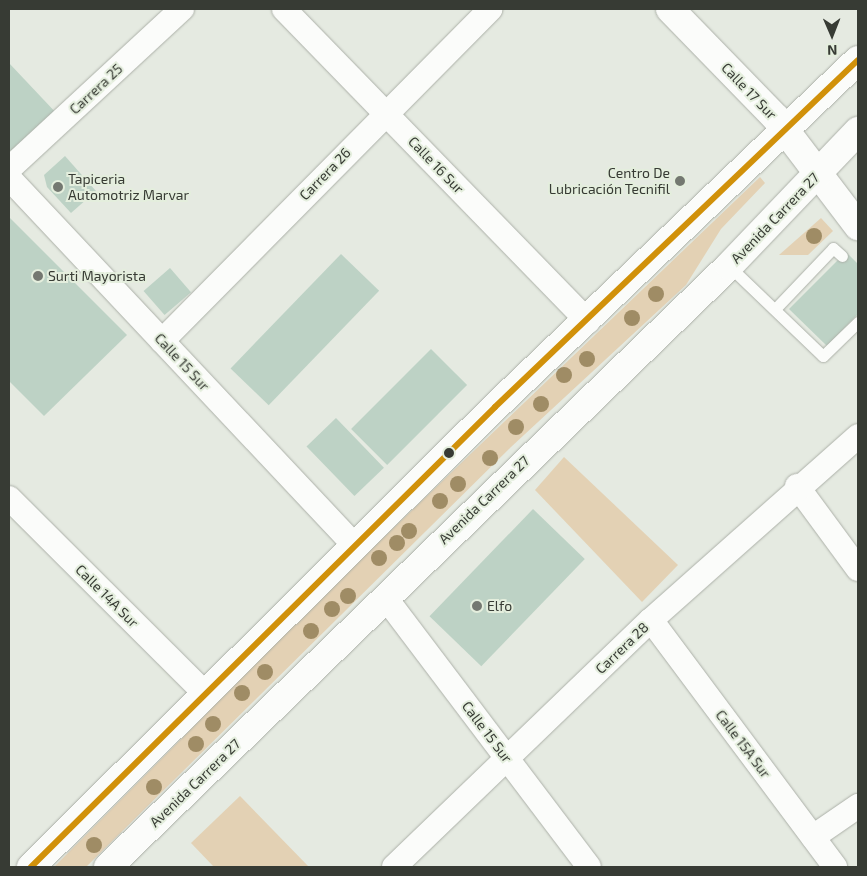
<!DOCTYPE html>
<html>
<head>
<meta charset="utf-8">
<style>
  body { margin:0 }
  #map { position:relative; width:867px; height:876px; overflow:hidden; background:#e5eae1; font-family:"Exo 2",sans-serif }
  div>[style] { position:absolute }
  .green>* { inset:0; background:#e3d1b4 }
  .building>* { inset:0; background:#bdd2c5; transform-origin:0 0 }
  .roads { filter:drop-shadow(0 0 1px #acb0a8) drop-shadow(0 0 1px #acb0a8) }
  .lane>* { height:11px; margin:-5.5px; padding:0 5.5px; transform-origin:5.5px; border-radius:5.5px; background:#fbfcfa }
  .street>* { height:24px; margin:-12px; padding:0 12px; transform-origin:12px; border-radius:12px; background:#fbfcfa }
  .secondary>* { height:28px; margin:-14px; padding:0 14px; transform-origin:14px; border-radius:14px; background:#fbfcfa }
  .bus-1>* { height:6px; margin:-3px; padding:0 3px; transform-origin:3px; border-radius:3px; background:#d1910a }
  .trees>* { width:16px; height:16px; margin:-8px; border-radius:50%; background:#9f8c65 }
  .dots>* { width:14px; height:14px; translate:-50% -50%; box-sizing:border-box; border:2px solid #e4eedd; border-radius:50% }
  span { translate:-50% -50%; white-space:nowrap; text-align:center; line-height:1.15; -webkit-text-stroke:4px #e4eedd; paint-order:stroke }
  .street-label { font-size:14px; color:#373b34 }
  .poi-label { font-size:14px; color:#373b34 }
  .right { translate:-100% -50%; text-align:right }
  .left { translate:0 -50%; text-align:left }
  .frame { position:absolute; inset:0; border:10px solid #373b34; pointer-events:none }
  .north { position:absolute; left:807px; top:10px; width:50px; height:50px; -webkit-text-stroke:4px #e4eedd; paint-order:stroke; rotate:179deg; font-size:14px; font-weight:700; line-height:20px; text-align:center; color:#373b34 }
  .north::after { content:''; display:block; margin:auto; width:18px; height:22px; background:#373b34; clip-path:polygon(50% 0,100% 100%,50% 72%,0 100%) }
</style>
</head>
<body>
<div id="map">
  <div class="green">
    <i style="clip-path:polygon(760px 177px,765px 183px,721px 229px,686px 285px,511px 447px,86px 867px,54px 867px,339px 580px)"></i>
    <i style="clip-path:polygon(821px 218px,833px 231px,808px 255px,779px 255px)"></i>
    <i style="clip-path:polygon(564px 457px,678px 565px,642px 602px,535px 490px)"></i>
    <i style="clip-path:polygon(240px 796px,309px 867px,214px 867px,191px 843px)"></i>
  </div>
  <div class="building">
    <i style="clip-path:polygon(9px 63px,59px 116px,12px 152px,9px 149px)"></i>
    <i style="clip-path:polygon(65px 156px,96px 191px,71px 213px,47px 187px,44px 175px)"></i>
    <i style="clip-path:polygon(9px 217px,127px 335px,44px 416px,9px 381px)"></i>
    <i style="clip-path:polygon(846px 252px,858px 264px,858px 314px,827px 346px,789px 309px)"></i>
    <i style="left:341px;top:254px;width:53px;height:159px;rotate:44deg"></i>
    <i style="left:170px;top:268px;width:32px;height:35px;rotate:49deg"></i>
    <i style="left:431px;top:349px;width:51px;height:113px;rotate:45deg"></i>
    <i style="left:336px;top:418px;width:69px;height:41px;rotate:46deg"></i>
    <i style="left:533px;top:509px;width:72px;height:149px;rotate:44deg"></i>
  </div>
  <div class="roads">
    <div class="lane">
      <i style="left:729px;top:266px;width:130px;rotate:43.8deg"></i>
      <i style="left:823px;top:356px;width:49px;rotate:-44.2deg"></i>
      <i style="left:775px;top:309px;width:84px;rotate:-46.4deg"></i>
      <i style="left:833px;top:248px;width:12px;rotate:42deg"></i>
    </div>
    <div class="street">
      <i style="left:284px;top:9px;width:436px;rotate:45.8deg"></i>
      <i style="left:9px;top:169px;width:236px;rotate:-42.8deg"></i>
      <i style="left:9px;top:178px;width:505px;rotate:46.76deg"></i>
      <i style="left:162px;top:341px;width:467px;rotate:-45.3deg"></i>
      <i style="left:797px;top:486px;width:103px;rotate:53.7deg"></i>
      <i style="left:9px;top:498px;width:278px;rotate:44.9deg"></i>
      <i style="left:385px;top:597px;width:338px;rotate:52.9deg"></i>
      <i style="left:651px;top:620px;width:308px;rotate:53.3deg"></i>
      <i style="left:813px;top:837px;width:55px;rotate:-34.6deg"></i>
      <i style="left:394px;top:867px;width:356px;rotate:-43.9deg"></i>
      <i style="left:651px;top:620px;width:277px;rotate:-41.6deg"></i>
    </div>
    <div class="secondary">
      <i style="left:670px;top:9px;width:152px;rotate:45.8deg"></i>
      <i style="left:776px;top:118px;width:136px;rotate:52.8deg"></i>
      <i style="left:31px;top:867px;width:653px;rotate:-44.75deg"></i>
      <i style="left:495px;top:407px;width:502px;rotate:-43.71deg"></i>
      <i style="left:108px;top:867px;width:864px;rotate:-44.06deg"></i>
      <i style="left:729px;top:266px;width:187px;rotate:-46.3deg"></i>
    </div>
  </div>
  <div class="bus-1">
    <i style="left:31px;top:867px;width:653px;rotate:-44.75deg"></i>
    <i style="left:495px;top:407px;width:502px;rotate:-43.71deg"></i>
  </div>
  <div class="trees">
    <i style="left:814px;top:236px"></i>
    <i style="left:656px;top:294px"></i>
    <i style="left:632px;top:318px"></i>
    <i style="left:587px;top:359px"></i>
    <i style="left:564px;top:375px"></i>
    <i style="left:541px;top:404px"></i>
    <i style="left:516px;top:427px"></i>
    <i style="left:490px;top:458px"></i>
    <i style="left:458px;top:484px"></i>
    <i style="left:440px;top:501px"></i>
    <i style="left:409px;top:531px"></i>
    <i style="left:397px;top:543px"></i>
    <i style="left:379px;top:558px"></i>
    <i style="left:348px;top:596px"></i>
    <i style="left:332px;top:609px"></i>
    <i style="left:311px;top:631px"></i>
    <i style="left:265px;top:672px"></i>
    <i style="left:242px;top:693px"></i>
    <i style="left:213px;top:724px"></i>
    <i style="left:196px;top:744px"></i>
    <i style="left:154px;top:787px"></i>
    <i style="left:94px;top:845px"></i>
  </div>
  <div class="dots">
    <i style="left:680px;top:181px;background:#747871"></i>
    <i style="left:58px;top:187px;background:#747871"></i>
    <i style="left:38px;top:276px;background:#747871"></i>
    <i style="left:449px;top:453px;background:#373b34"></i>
    <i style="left:477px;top:606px;background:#747871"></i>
  </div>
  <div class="street-label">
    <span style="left:96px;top:89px;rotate:-43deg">Carrera 25</span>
    <span style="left:749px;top:91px;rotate:46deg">Calle 17 Sur</span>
    <span style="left:436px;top:165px;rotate:46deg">Calle 16 Sur</span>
    <span style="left:325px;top:174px;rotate:-46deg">Carrera 26</span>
    <span style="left:775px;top:218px;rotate:-46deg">Avenida Carrera 27</span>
    <span style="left:182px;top:362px;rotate:47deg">Calle 15 Sur</span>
    <span style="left:484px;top:500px;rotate:-44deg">Avenida Carrera 27</span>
    <span style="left:107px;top:596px;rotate:45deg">Calle 14A Sur</span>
    <span style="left:622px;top:648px;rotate:-44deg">Carrera 28</span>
    <span style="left:487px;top:732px;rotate:53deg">Calle 15 Sur</span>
    <span style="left:743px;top:744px;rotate:53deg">Calle 15A Sur</span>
    <span style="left:195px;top:783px;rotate:-44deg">Avenida Carrera 27</span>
  </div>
  <div class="poi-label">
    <span class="right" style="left:670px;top:181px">Centro De<br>Lubricación Tecnifil</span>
    <span class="left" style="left:68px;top:187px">Tapiceria<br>Automotriz Marvar</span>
    <span class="left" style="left:48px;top:276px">Surti Mayorista</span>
    <span class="left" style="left:487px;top:606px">Elfo</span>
  </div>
  <div class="frame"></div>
  <div class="north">N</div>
</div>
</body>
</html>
